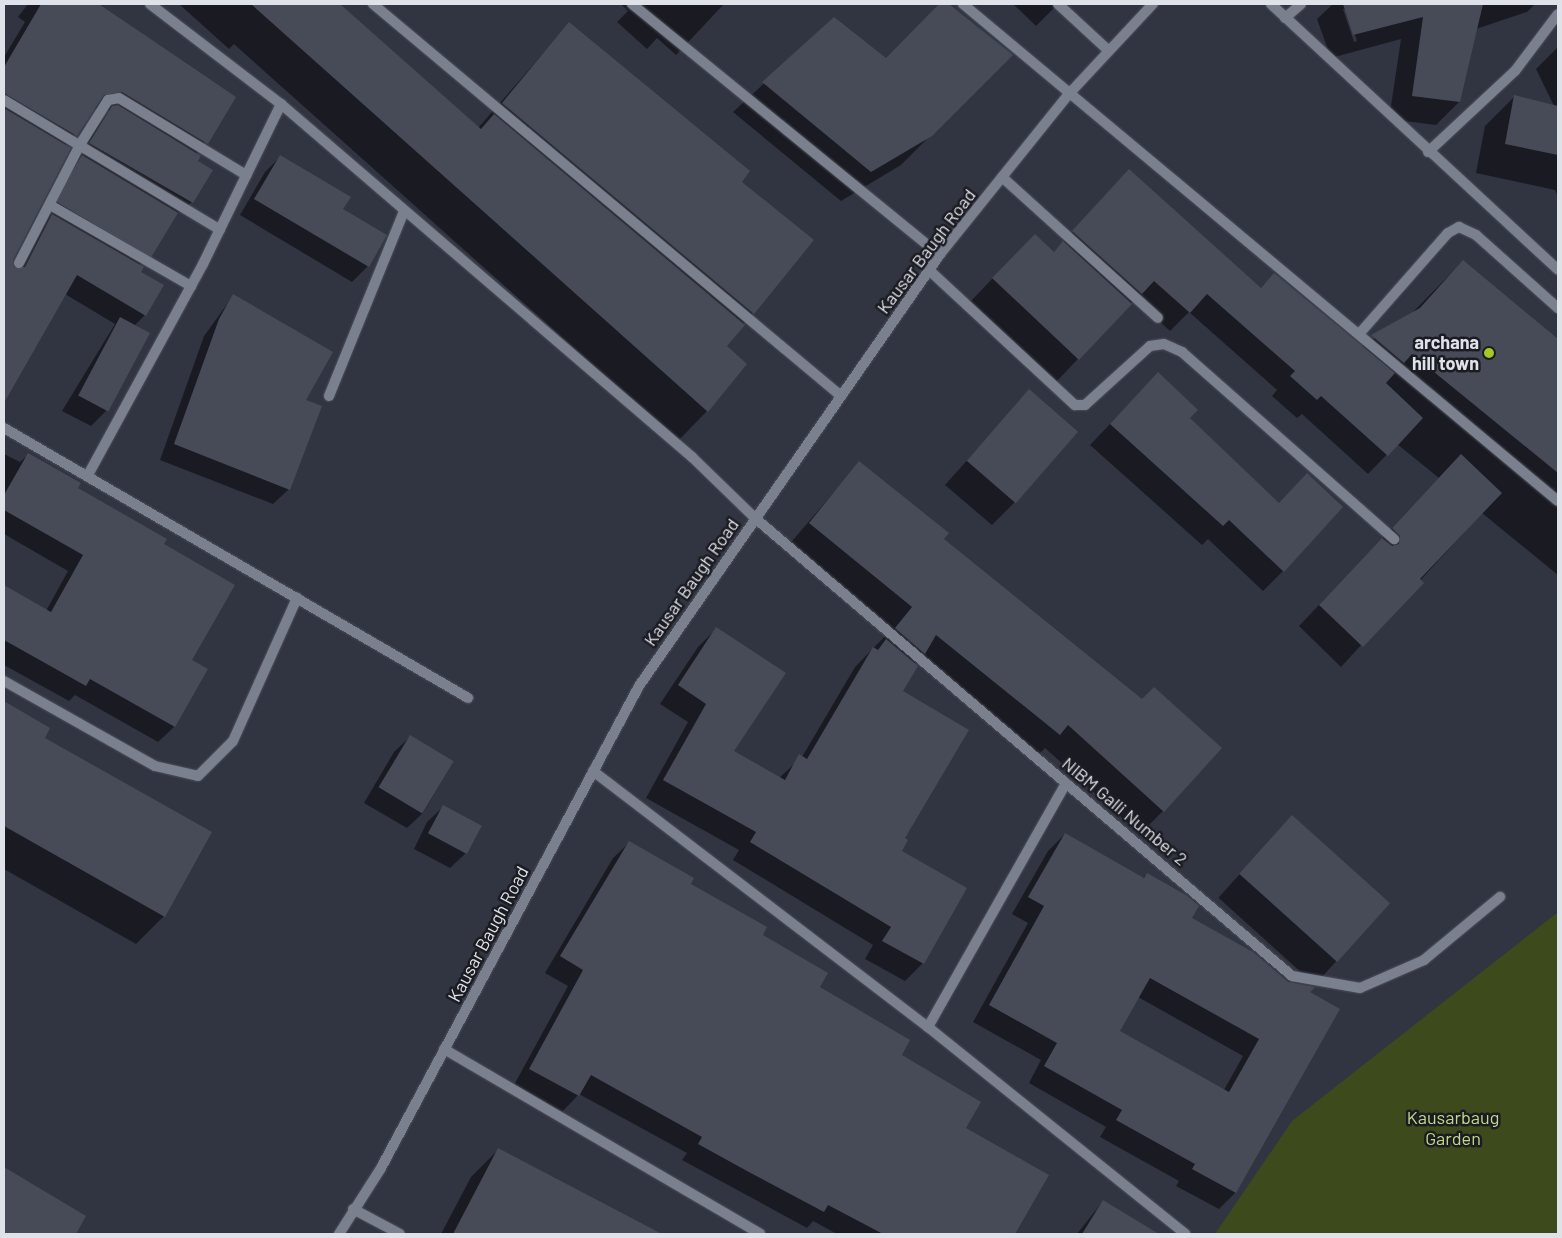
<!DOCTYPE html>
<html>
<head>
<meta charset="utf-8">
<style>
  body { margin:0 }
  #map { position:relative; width:1562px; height:1238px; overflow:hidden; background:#313441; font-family:Barlow,sans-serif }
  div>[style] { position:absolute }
  .green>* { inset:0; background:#3d4a1c }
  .shadow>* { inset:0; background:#0007; transform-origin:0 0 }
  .building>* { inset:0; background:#474b58; transform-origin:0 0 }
  .roads { filter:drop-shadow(0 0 1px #4d4f5a) drop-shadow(0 0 1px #4d4f5a) }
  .street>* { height:10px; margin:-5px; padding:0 5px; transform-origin:5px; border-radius:5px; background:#7b808e }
  .dots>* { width:14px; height:14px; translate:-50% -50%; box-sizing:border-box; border:2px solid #1b1c22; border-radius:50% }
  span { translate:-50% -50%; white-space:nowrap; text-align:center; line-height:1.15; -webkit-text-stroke:5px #1b1c22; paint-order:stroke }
  .street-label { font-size:18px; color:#e0e2ea }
  .poi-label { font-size:18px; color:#e0e2ea; font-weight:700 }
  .right { translate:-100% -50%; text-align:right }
  .park-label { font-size:18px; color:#c1da87 }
  .frame { position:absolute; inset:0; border:5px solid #e0e2ea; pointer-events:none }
</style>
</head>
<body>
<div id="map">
  <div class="green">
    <i style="clip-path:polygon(1558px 912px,1558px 1234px,1215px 1234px,1292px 1121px)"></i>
  </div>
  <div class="shadow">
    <i style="clip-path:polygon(evenodd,28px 4px,99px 4px,234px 97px,196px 154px,192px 202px,174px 216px,139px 266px,145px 315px,134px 326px,106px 411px,91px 426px,62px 411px,115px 324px,65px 294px,4px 395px,4px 57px,25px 22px,18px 17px,28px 4px,105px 108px,109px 111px,74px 159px,78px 161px,67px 172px,44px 218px,48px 220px,36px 232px,17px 268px,12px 268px,12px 260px,65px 146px,93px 110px,105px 108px)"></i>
    <i style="clip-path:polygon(179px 4px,337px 4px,478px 128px,569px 24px,740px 182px,812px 241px,725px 346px,707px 411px,678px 441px,234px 44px,229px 49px)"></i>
    <i style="clip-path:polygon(621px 4px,724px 4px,676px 55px,657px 38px,647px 49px,617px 22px,628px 11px)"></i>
    <i style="clip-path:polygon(941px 4px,1011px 55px,901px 165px,841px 201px,733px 112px,834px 19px,886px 60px)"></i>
    <i style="clip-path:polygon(1013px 4px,1058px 4px,1036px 26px)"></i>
    <i style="clip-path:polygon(evenodd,1333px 4px,1535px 4px,1527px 12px,1476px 29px,1459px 102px,1436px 125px,1389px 119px,1401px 39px,1331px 58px,1317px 19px,1333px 4px,1343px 9px,1346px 9px,1357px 41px,1354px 42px,1343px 9px)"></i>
    <i style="clip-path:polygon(1558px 47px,1558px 197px,1555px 190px,1476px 173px,1485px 126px,1515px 96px,1554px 106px,1536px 69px)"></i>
    <i style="clip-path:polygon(280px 157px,342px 209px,385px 236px,368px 266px,352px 282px,240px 215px,265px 172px)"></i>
    <i style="clip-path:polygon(1129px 171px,1260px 289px,1274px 274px,1361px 347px,1409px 316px,1463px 261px,1558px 340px,1558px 575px,1482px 513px,1341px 667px,1299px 626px,1439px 478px,1397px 444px,1368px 474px,1302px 414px,1297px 418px,1272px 396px,1277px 390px,1189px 312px,1170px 331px,1135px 299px,1056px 382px,970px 302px,1012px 258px,1053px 253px)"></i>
    <i style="clip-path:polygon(233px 296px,304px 400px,289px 489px,273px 504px,160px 460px,204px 336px)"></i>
    <i style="clip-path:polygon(1158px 374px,1283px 571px,1263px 591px,1208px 539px,1202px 545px,1090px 445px)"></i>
    <i style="clip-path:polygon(1029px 391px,1015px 502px,992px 525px,945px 485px)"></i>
    <i style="clip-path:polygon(4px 454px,20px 462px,28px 455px,162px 544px,190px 660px,206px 669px,174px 727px,158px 742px,75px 695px,69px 701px,4px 665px,4px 587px,46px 611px,68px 571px,4px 534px)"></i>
    <i style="clip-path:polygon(859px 463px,942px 539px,1163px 811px,1140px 834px,1045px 748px,1036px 757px,916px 660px,901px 692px,900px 851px,923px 963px,905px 981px,865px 959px,873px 945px,733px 860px,739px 850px,646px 798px,688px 722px,660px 704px,698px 647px,716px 629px,733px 752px,779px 778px,802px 757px,855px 667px,890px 631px,787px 547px)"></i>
    <i style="clip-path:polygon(4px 703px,49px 728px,43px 738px,211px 833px,164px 916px,136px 944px,4px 869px)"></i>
    <i style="clip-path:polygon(410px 737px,453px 762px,423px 813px,407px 828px,364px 803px,394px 752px)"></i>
    <i style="clip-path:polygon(443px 807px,466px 853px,450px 868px,414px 849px,427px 822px)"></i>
    <i style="left:1292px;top:816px;width:130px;height:110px;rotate:42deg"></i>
    <i style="clip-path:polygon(evenodd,1065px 834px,1143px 878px,1147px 874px,1190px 918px,1287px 983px,1338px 1009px,1235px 1193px,1219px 1209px,1176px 1186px,1179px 1181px,1100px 1137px,1106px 1127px,1029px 1083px,1041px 1060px,973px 1022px,1028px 923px,1012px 914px,1048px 851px,1065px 834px,1138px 997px,1243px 1056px,1224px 1090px,1118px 1031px,1138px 997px)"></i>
    <i style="clip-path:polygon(630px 842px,761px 935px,900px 1056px,964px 1128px,1047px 1175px,1014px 1234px,837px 1234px,813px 1221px,807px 1228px,682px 1160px,687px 1153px,579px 1094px,562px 1112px,514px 1085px,568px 986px,545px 973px,613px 858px)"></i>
    <i style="clip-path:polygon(499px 1149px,659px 1234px,441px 1234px,471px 1177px)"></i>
    <i style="clip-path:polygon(4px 1168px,85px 1217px,74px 1234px,4px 1234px)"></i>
    <i style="clip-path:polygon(1103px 1201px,1157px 1234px,1077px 1234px)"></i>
  </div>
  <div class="building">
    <i style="clip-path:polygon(41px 4px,99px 4px,236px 97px,208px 144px,122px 92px,104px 95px,77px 136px,4px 93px,4px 67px)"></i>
    <i style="clip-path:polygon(251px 4px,340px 4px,481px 129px,494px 114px,745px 325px,727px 346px,747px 364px,708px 412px)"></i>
    <i style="clip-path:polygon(939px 4px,949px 4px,1013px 55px,932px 136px,871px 172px,762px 82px,834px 17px,886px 58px)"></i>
    <i style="clip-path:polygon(1343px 4px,1483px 4px,1460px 102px,1412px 96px,1423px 17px,1353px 35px)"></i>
    <i style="clip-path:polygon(569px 22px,750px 171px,742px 182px,814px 240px,754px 314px,502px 103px)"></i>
    <i style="clip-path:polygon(1514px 95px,1558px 106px,1558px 155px,1505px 144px)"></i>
    <i style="clip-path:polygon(118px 105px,201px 156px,198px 161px,213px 170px,193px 203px,89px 143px,112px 106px)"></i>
    <i style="clip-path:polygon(4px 108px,71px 148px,13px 260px,14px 267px,25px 267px,52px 214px,144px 267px,141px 272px,164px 285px,146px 316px,77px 275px,4px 403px)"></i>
    <i style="left:82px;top:155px;width:112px;height:53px;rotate:31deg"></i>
    <i style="clip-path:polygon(280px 155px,351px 197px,343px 209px,387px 235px,369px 267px,254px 199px)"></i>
    <i style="clip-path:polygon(1129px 169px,1261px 288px,1274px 273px,1395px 373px,1386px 383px,1423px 418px,1388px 456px,1321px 396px,1317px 400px,1290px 376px,1295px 371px,1207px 294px,1190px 313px,1154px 281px,1142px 294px,1072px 231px)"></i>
    <i style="clip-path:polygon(1035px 234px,1054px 252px,1063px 241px,1132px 304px,1079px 360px,992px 278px)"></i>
    <i style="clip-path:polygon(1463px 260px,1558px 339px,1558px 473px,1412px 354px,1404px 363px,1371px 335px,1420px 308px)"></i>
    <i style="clip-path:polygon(233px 294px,333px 352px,306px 400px,322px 406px,290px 490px,174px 444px,219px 319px)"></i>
    <i style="left:120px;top:317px;width:34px;height:89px;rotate:28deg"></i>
    <i style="clip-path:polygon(1158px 372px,1198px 410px,1190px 418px,1279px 503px,1307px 473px,1343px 507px,1284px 572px,1229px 520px,1223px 526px,1110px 424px)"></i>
    <i style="left:1029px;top:389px;width:65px;height:95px;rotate:41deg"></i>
    <i style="clip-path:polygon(28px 453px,81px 483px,78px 488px,167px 539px,164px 544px,235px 585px,192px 660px,208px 669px,175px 727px,90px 679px,86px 686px,4px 640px,4px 585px,51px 612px,83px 555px,4px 510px,4px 495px)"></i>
    <i style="clip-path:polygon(1461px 454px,1502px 493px,1420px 579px,1424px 583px,1363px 647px,1319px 605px,1382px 538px,1392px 546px,1399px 544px,1400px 536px,1392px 528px)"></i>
    <i style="clip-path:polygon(859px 461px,949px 533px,944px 539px,1142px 699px,1154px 687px,1222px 748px,1164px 812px,1068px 725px,1060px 735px,936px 635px,925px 654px,895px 628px,912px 607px,809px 523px)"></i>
    <i style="clip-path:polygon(716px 627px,786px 673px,734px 751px,785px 780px,799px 754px,807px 759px,873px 647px,878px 650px,886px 639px,918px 666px,903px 691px,969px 730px,905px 838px,908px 840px,902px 851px,967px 888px,924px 964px,882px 941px,891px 927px,750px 842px,756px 832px,663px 780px,706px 704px,678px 685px)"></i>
    <i style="clip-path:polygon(4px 701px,50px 728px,45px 738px,212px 832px,165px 917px,4px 826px)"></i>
    <i style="left:410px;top:735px;width:51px;height:61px;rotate:31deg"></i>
    <i style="left:443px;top:805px;width:44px;height:32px;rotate:28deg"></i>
    <i style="left:1292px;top:815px;width:132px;height:79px;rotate:42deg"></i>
    <i style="clip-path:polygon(evenodd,1065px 833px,1144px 878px,1147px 873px,1186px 895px,1199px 906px,1192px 918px,1253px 952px,1288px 982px,1315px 987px,1310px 992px,1340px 1009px,1236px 1193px,1192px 1169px,1195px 1164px,1116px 1120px,1122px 1110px,1044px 1066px,1057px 1043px,989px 1005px,1044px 906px,1028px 897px,1065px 833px,1150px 978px,1259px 1039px,1229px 1092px,1120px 1031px,1150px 978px)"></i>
    <i style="clip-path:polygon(629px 841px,694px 878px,691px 884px,767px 927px,763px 935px,828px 973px,820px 987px,910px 1040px,902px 1055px,981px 1102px,966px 1128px,1049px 1175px,1015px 1234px,883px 1234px,828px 1205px,824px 1212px,747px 1171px,698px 1144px,702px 1137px,591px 1075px,579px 1096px,529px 1069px,583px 970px,560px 956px)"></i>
    <i style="clip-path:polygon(498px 1148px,662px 1234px,453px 1234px)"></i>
    <i style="clip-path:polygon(4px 1167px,86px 1216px,76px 1234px,4px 1234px)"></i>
    <i style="clip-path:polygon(1103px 1200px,1159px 1234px,1082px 1234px)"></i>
  </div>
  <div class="roads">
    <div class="street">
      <i style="left:150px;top:4px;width:165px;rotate:37.4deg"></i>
      <i style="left:281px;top:104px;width:542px;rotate:40.66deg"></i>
      <i style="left:692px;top:457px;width:88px;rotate:44.1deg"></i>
      <i style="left:755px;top:518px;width:706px;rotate:40.46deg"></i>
      <i style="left:1292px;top:976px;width:69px;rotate:10deg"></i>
      <i style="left:1360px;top:988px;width:70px;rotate:-23.6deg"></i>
      <i style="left:1424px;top:960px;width:99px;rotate:-39.7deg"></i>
      <i style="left:373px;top:4px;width:610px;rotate:39.95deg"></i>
      <i style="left:632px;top:4px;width:397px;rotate:39.2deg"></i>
      <i style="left:963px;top:4px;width:775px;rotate:39.87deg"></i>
      <i style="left:1058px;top:4px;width:69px;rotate:42.7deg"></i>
      <i style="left:1271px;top:4px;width:391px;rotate:42.8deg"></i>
      <i style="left:1285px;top:18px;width:21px;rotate:-41deg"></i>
      <i style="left:4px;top:100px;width:252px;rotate:31deg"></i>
      <i style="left:1428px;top:152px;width:119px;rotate:-43deg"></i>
      <i style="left:1515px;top:71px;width:71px;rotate:-53deg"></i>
      <i style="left:1002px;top:177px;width:210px;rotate:42.1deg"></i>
      <i style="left:50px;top:205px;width:163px;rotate:29.9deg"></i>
      <i style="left:19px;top:263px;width:135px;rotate:-62.7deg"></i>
      <i style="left:81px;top:143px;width:51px;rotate:-57.9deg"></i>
      <i style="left:108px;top:100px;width:11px;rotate:-10deg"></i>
      <i style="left:119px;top:98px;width:149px;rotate:31.2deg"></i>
      <i style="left:929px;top:270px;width:199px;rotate:42.8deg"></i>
      <i style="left:1075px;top:405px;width:10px"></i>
      <i style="left:1085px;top:405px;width:88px;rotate:-42.2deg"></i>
      <i style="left:1150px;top:346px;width:14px;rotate:-8deg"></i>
      <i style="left:1164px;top:344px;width:20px;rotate:24deg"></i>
      <i style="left:1182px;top:352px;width:283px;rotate:41.4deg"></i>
      <i style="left:1360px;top:333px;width:133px;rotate:-48.7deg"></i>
      <i style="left:1448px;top:233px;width:13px;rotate:-29deg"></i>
      <i style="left:1459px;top:227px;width:19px;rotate:25deg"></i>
      <i style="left:1476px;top:235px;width:110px;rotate:41.7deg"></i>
      <i style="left:329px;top:396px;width:200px;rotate:-67.9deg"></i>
      <i style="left:4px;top:428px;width:537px;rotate:30.19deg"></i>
      <i style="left:88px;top:475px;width:240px;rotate:-61.4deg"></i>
      <i style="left:203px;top:264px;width:178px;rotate:-64deg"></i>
      <i style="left:4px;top:681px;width:173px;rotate:29.4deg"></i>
      <i style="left:155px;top:766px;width:44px;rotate:13.1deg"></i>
      <i style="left:198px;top:776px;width:49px;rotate:-45deg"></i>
      <i style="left:233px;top:741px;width:157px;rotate:-65.9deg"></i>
      <i style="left:593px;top:771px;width:422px;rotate:37.4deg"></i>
      <i style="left:928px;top:1027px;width:330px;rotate:38.8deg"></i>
      <i style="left:928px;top:1027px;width:280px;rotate:-60.5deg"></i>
      <i style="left:444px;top:1049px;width:366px;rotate:30.3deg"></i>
      <i style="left:353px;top:1209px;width:53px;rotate:28deg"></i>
      <i style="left:339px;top:1234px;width:78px;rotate:-57.5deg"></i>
      <i style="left:381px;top:1168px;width:547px;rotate:-61.84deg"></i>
      <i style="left:639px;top:686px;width:528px;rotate:-55.11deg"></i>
      <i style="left:941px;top:253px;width:203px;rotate:-51.2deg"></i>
      <i style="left:1068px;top:95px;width:125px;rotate:-47deg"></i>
    </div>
  </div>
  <div class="dots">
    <i style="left:1489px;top:353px;background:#a3c926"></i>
  </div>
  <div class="street-label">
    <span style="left:926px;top:251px;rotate:-53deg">Kausar Baugh Road</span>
    <span style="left:691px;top:582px;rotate:-55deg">Kausar Baugh Road</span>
    <span style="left:1125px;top:811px;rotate:40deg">NIBM Galli Number 2</span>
    <span style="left:488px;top:934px;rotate:-62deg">Kausar Baugh Road</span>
  </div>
  <div class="poi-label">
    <span class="right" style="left:1479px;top:353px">archana<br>hill town</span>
  </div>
  <div class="park-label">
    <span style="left:1453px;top:1128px">Kausarbaug<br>Garden</span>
  </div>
  <div class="frame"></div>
</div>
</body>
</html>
